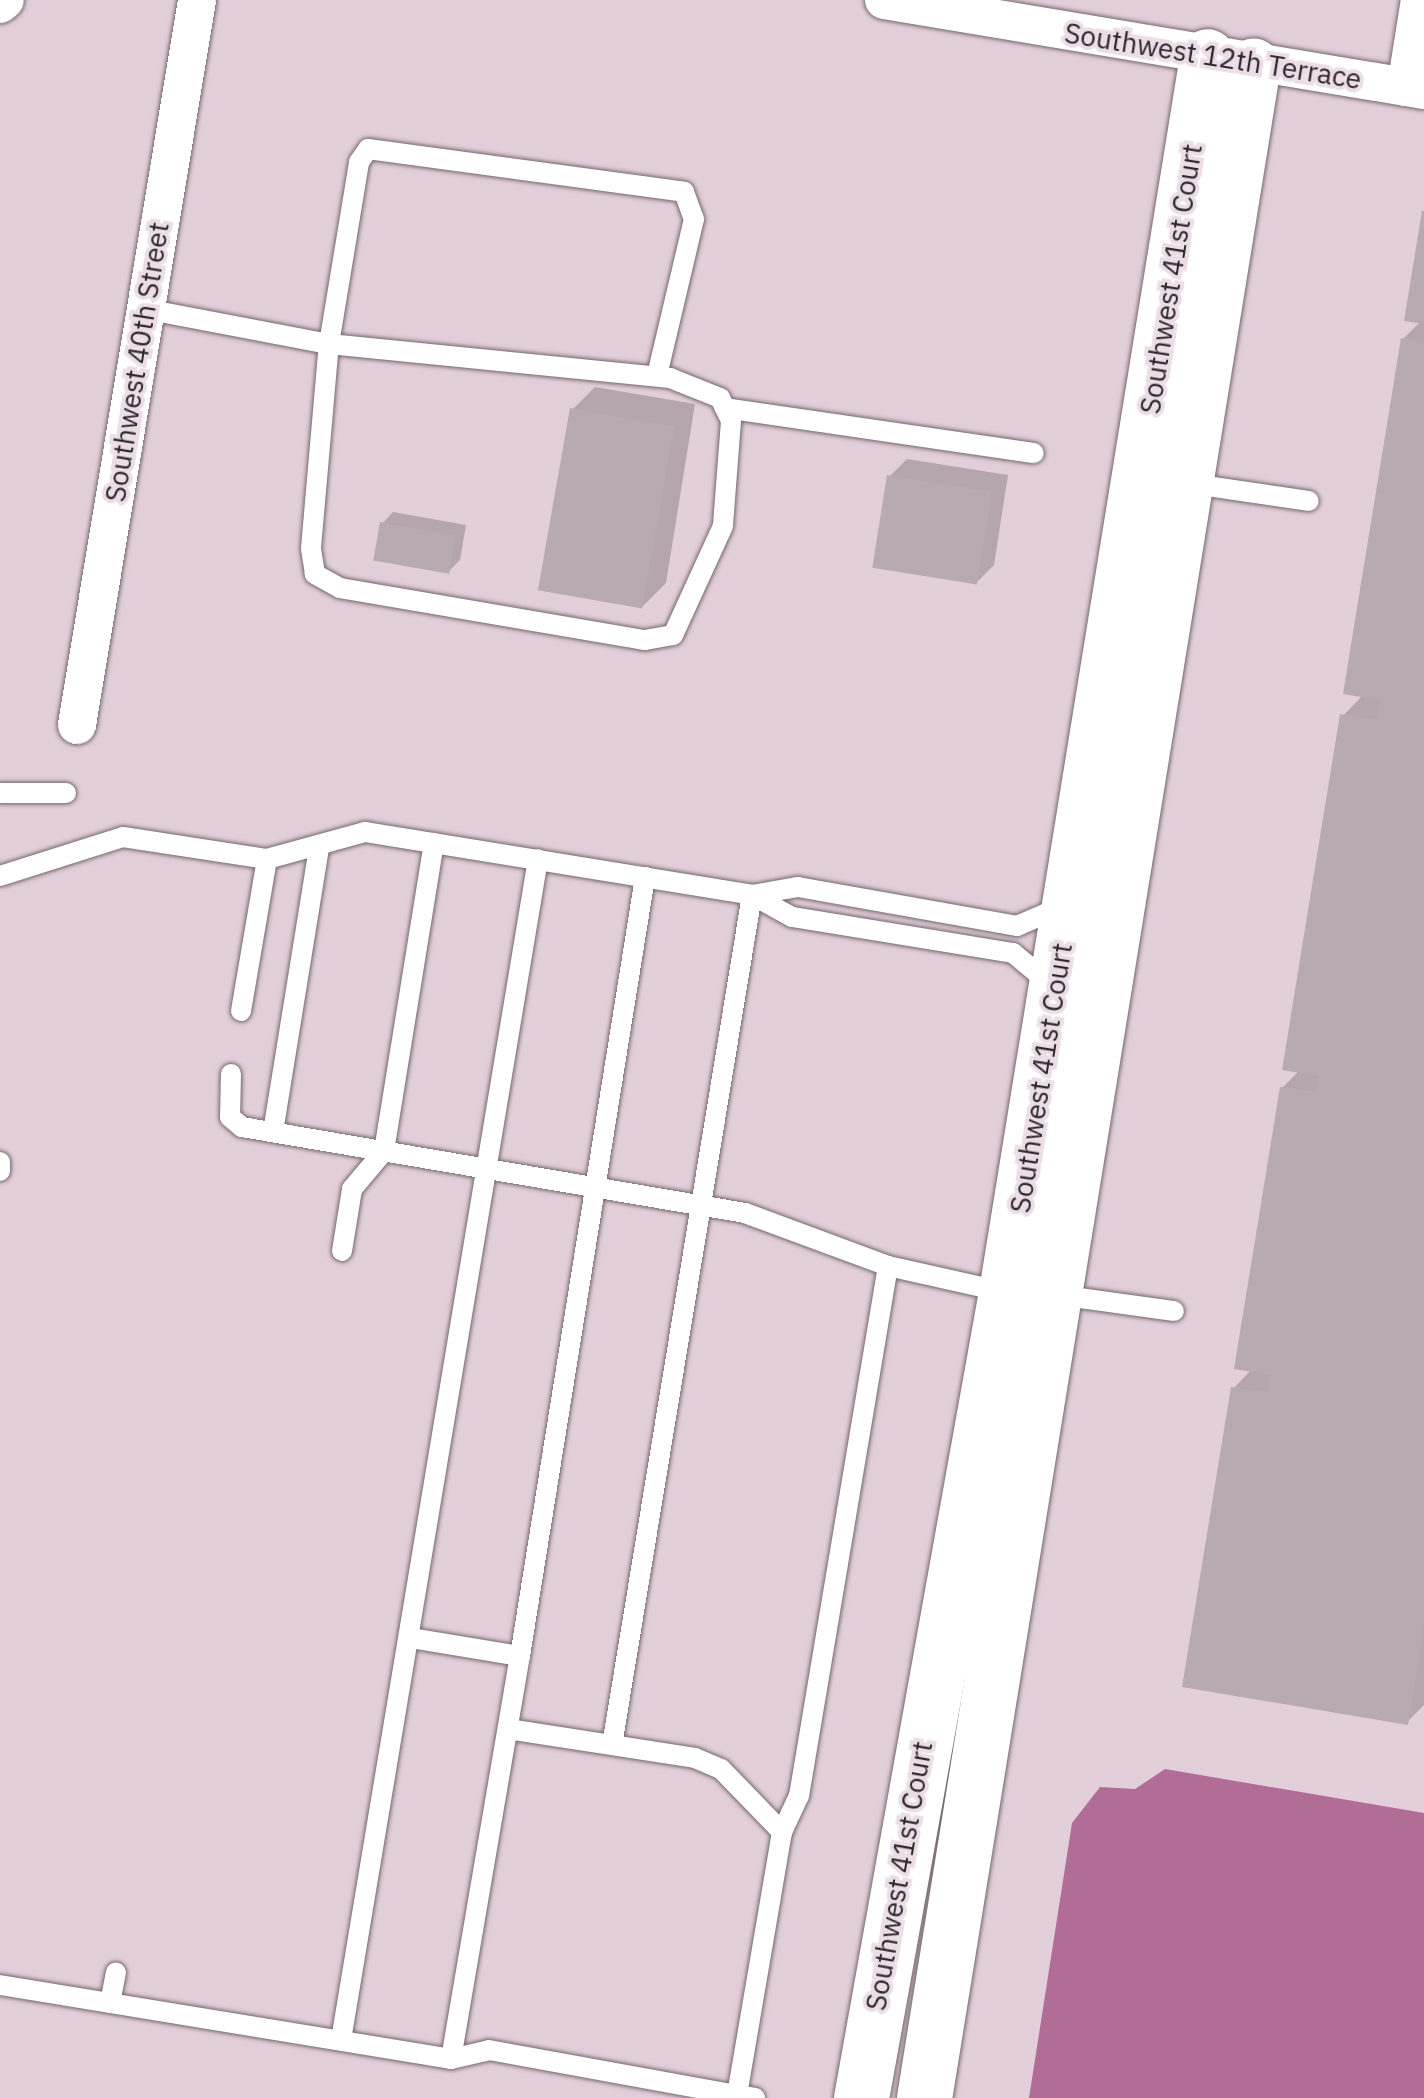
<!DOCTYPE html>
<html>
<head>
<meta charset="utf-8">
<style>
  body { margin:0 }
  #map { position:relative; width:1424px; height:2098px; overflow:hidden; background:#ecdee6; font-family:"IBM Plex Sans",sans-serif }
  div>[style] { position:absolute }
  .built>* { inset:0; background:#e3cfd9; transform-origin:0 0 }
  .water>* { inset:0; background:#b26d96 }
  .shadow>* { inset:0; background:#0003 }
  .building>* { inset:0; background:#b7aab1; transform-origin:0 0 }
  .roads { filter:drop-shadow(0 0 2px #74686e) drop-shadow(0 0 2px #74686e) }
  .lane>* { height:20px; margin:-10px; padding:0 10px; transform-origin:10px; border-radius:10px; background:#fff }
  .street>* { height:38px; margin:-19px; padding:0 19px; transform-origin:19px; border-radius:19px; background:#fff }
  .secondary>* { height:55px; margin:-27.5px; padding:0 27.5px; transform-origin:27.5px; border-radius:27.5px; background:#fff }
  span { translate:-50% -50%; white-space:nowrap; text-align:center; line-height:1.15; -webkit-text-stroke:8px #ecdee6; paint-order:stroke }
  .street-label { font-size:28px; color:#2d282b }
</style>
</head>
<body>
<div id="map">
  <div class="built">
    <i style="left:0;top:0;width:1424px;height:2098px"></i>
  </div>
  <div class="water">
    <i style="clip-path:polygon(1165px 1769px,1424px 1813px,1424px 2098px,1029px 2098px,1072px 1823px,1100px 1787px,1135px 1789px)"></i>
  </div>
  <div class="shadow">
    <i style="clip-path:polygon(1424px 214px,1424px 1705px,1407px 1722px,1234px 1388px,1252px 1369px,1282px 1088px,1300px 1070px,1343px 716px,1363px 695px,1403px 339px,1421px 321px)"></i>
    <i style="clip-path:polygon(595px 387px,695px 404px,666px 583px,643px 606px,572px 410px)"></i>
    <i style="clip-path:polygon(907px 459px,1008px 475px,994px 565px,977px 582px,889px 477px)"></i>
    <i style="clip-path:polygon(393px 512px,466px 525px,460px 560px,449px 571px,382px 524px)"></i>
  </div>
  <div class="building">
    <i style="clip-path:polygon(1422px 211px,1424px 211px,1424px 324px,1404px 321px)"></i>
    <i style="clip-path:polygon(1401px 338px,1424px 342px,1424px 1626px,1408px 1725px,1182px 1687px,1231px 1387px,1268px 1392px,1270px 1375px,1234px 1369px,1280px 1087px,1315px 1092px,1318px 1076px,1282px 1070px,1340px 714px,1377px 720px,1380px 700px,1343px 694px)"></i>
    <i style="left:570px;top:408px;width:106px;height:185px;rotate:10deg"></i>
    <i style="left:887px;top:475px;width:106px;height:94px;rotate:9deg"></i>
    <i style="left:380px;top:522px;width:77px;height:39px;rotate:10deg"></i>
  </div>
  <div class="roads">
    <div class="lane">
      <i style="left:145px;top:309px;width:187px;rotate:10.8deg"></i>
      <i style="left:329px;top:344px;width:343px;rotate:5.7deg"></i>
      <i style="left:670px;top:378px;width:54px;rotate:21.8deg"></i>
      <i style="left:720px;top:398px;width:25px;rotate:64deg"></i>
      <i style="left:731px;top:421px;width:105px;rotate:94.4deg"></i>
      <i style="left:723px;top:526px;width:120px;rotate:114.6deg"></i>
      <i style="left:673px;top:635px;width:29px;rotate:170deg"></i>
      <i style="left:644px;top:640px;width:308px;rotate:-170.3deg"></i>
      <i style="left:340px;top:588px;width:29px;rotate:-151deg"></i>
      <i style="left:315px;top:574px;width:26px;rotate:-99deg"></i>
      <i style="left:311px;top:548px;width:205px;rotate:-85deg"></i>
      <i style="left:329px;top:344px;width:184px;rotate:-80.6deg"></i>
      <i style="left:359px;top:162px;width:16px;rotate:-55deg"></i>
      <i style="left:368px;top:149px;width:319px;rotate:7.7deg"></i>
      <i style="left:684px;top:192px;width:29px;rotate:70deg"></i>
      <i style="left:694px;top:219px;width:161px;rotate:103.3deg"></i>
      <i style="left:725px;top:408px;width:312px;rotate:8.3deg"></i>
      <i style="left:1187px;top:483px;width:123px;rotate:8.4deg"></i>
      <i style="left:0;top:793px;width:66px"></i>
      <i style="left:0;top:876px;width:129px;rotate:-17.6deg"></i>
      <i style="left:123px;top:837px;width:146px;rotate:8.7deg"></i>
      <i style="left:267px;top:859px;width:102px;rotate:-15.4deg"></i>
      <i style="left:365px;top:832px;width:392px;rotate:9.2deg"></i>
      <i style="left:752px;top:895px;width:861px;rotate:99.35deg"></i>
      <i style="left:1049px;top:983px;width:47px;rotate:-140.2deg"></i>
      <i style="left:1013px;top:953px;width:224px;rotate:-170.7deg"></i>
      <i style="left:792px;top:917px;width:46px;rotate:-151.2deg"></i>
      <i style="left:752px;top:895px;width:47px;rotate:-9.9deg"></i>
      <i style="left:798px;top:887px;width:222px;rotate:10.1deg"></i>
      <i style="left:1017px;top:926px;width:50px;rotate:-23.5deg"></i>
      <i style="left:241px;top:1011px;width:154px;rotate:-80.3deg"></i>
      <i style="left:231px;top:1074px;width:43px;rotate:91.3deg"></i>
      <i style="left:230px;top:1117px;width:16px;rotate:40deg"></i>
      <i style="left:242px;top:1127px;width:510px;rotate:9.7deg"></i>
      <i style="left:745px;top:1213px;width:153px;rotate:20.3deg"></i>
      <i style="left:888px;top:1266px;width:119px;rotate:12.6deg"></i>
      <i style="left:273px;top:1132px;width:289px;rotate:-80.8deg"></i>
      <i style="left:0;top:1162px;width:9px;rotate:90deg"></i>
      <i style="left:342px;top:1251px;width:63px;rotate:-80.8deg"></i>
      <i style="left:352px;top:1189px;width:50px;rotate:-49.9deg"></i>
      <i style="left:384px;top:1151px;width:312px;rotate:-80.8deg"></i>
      <i style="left:1058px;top:1295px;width:117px;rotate:7.9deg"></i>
      <i style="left:411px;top:1638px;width:110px;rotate:9.4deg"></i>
      <i style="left:520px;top:1656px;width:789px;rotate:-80.88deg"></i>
      <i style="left:508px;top:1729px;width:189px;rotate:8.8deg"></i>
      <i style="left:695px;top:1758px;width:28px;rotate:23deg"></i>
      <i style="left:721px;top:1769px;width:88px;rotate:45.9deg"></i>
      <i style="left:0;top:1985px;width:457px;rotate:9.3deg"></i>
      <i style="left:451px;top:2059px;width:39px;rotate:-13deg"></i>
      <i style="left:489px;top:2050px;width:252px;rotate:10.3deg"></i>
      <i style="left:110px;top:2003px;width:31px;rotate:-79deg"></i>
      <i style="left:341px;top:2040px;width:1197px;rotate:-80.53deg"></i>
      <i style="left:451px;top:2059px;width:409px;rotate:-80.3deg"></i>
      <i style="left:755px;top:2098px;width:18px;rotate:-171deg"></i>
      <i style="left:737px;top:2095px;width:267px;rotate:-80.3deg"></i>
      <i style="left:782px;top:1832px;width:40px;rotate:-65deg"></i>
      <i style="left:799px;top:1796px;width:537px;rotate:-80.47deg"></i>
    </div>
    <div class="street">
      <i style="left:884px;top:0;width:547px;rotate:9.46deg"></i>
      <i style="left:0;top:4px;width:6px;rotate:-39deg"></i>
      <i style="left:1406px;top:87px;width:88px;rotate:-80.9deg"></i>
      <i style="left:77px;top:725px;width:735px;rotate:-80.6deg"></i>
    </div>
    <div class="secondary">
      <i style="left:861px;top:2098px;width:819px;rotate:-79.8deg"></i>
      <i style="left:1006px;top:1292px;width:1252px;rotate:-80.76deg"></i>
      <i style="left:924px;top:2098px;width:2059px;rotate:-80.81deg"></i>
    </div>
  </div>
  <div class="street-label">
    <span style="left:1213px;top:56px;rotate:9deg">Southwest 12th Terrace</span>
    <span style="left:1171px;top:279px;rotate:-81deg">Southwest 41st Court</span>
    <span style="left:137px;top:362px;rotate:-81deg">Southwest 40th Street</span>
    <span style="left:1041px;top:1078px;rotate:-81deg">Southwest 41st Court</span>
    <span style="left:899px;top:1876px;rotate:-80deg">Southwest 41st Court</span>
  </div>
</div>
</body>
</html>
